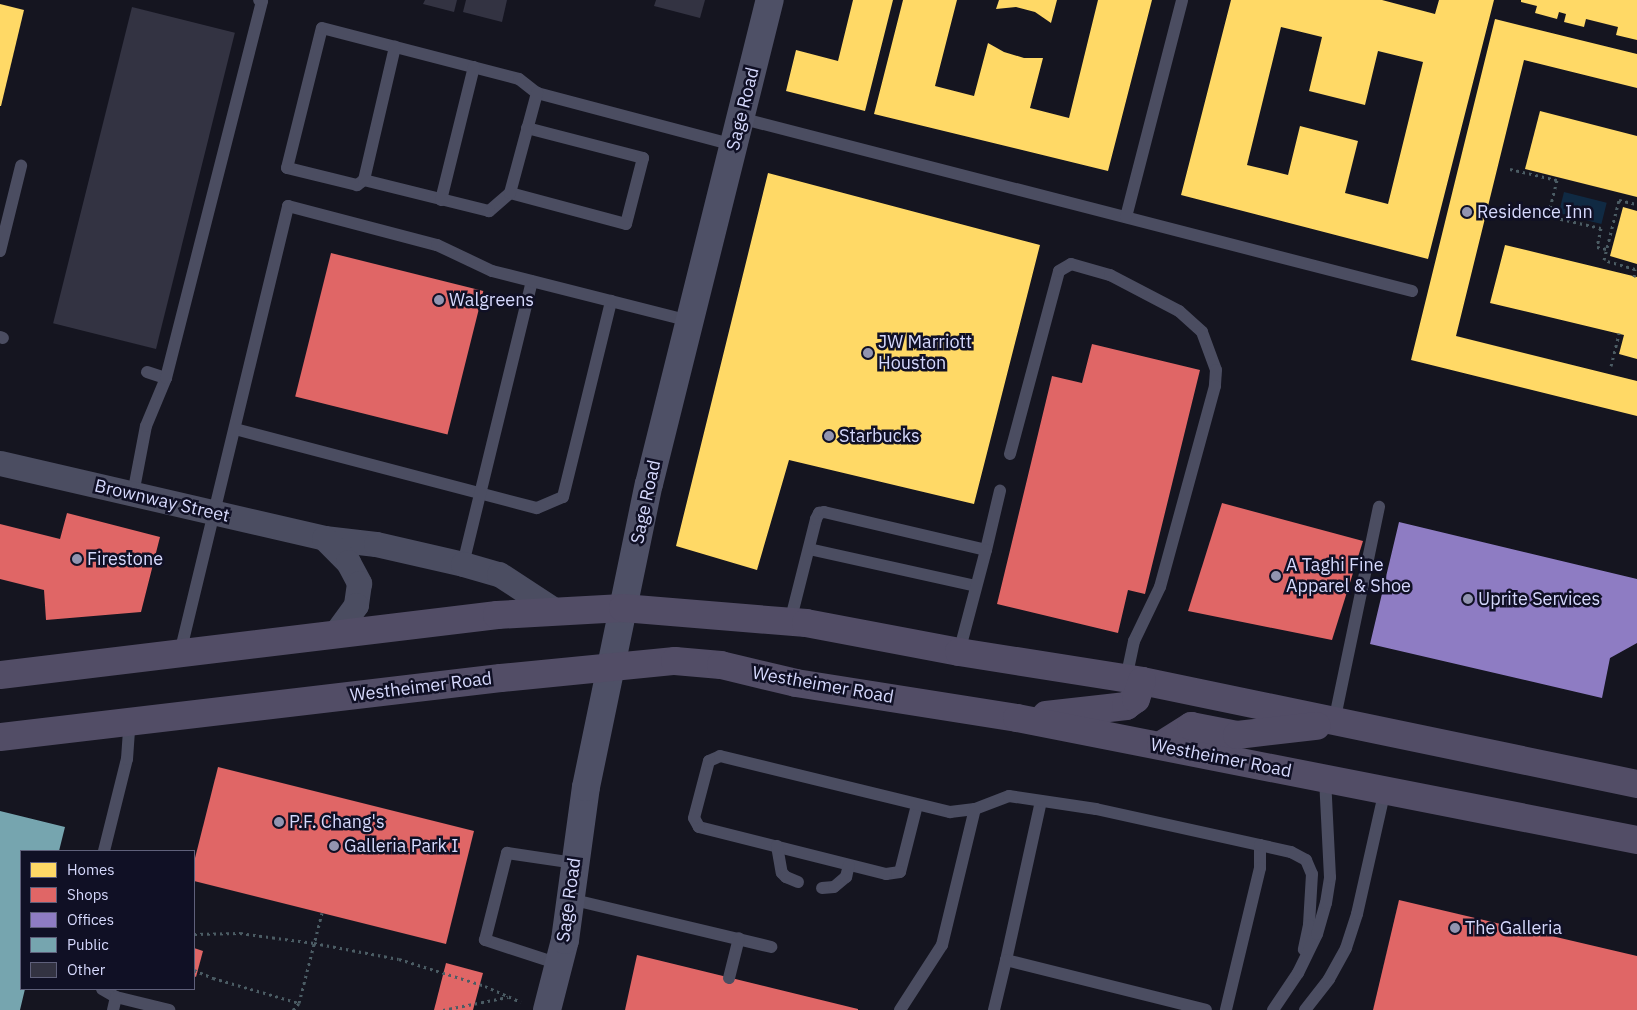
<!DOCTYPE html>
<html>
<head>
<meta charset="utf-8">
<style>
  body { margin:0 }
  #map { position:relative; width:1637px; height:1010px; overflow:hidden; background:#151520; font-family:"IBM Plex Sans",sans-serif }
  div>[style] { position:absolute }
  .water>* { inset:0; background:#102a43; transform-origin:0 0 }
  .homes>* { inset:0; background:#ffd966 }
  .shops>* { inset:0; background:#e06666; transform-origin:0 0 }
  .offices>* { inset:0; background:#8e7cc3 }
  .public>* { inset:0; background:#76a5af }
  .building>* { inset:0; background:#333342; transform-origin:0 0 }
  .path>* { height:3px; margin-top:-1.5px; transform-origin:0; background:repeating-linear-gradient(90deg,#4b5c64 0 2.5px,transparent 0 6.5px) }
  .service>* { height:12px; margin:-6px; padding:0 6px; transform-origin:6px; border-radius:6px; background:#4b4d61 }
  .minor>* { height:25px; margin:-12.5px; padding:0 12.5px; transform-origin:12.5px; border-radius:12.5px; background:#4b4d61 }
  .secondary>* { height:28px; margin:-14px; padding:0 14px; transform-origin:14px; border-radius:14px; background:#4e5066 }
  .primary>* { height:28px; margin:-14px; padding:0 14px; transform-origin:14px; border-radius:14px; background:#524d66 }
  .dots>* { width:14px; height:14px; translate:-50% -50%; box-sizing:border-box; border:2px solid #101025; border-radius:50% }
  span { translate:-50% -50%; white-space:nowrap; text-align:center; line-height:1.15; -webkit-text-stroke:5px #101025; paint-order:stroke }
  .street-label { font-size:18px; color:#d6d9fd }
  .poi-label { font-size:18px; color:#d6d9fd }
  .left { translate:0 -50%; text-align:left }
  .legend { position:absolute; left:20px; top:850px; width:175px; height:140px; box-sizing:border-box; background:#101025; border:1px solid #5f607b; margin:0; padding:6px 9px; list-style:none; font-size:15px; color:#d6d9fd }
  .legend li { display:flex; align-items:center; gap:10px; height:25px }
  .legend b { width:25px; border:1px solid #5f607b }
</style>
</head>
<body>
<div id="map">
  <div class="water">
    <i style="left:1564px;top:192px;width:44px;height:22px;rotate:14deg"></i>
  </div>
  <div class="homes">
    <i style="clip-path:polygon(853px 0,893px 0,865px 111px,786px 91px,796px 50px,838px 61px)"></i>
    <i style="clip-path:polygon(903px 0,957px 0,935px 86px,974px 96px,988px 43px,1004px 52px,1024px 58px,1043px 58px,1030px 108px,1069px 118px,1098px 0,1152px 0,1108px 171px,874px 114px)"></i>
    <i style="clip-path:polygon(999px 0,1057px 0,1051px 23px,1035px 12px,1016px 7px,996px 9px)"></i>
    <i style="clip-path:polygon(evenodd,1231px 0,1382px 0,1435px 14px,1439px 0,1494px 0,1428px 259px,1181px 195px,1231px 0,1281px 27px,1322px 37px,1309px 91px,1365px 105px,1378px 51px,1423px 62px,1388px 204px,1345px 193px,1358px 141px,1300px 126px,1288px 175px,1247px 165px,1281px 27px)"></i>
    <i style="clip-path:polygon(1521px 0,1637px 0,1637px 40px,1616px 35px,1618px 27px,1586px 19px,1584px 27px,1564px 22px,1566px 14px,1559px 12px,1557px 19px,1535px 13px,1537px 6px,1521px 2px)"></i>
    <i style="clip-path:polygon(0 4px,24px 10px,1px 106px,0 106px)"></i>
    <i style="clip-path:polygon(1495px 19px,1637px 54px,1637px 88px,1524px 60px,1456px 336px,1637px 381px,1637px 416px,1411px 360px)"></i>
    <i style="clip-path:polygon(1540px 111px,1637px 136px,1637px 197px,1525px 169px)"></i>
    <i style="clip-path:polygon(768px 173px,1040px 245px,974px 504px,789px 460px,757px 570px,676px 546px)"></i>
    <i style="clip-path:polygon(1623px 207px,1637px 211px,1637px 264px,1610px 256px)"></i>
    <i style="clip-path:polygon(1505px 245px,1637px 277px,1637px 359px,1619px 354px,1624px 335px,1490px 303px)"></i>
  </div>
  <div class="shops">
    <i style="left:331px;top:253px;width:157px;height:148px;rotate:14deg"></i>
    <i style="clip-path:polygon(1092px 344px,1200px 370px,1145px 594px,1128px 590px,1118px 633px,997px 604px,1052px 376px,1082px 383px)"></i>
    <i style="clip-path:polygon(1222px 503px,1363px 541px,1332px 640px,1188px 611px)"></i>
    <i style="clip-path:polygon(67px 513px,160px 537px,141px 612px,46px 620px,44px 590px,0 579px,0 524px,60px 539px)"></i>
    <i style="clip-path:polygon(218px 767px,474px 831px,446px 944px,194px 881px,194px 862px)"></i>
    <i style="clip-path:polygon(1399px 900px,1637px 956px,1637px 1010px,1373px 1010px)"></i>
    <i style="clip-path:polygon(194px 948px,203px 951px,196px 977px,194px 976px)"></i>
    <i style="clip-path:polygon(637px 955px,858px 1009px,858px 1010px,625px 1010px)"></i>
    <i style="clip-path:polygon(446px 963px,483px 973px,473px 1010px,434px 1010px)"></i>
  </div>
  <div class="offices">
    <i style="clip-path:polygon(1399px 522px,1637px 579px,1637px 643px,1610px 658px,1602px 698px,1370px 644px)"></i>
  </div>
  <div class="public">
    <i style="clip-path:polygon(0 811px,65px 827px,59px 851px,21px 851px,21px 989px,25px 989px,20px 1010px,0 1010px)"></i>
  </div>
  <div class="building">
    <i style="clip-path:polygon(425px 0,457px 0,454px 12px,423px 4px)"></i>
    <i style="clip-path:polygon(466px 0,507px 0,502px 22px,463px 12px)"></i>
    <i style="clip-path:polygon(656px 0,705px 0,700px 18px,654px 6px)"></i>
    <i style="left:132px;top:7px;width:106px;height:326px;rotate:14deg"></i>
  </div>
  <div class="path">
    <i style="left:1510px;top:169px;width:48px;rotate:13.2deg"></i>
    <i style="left:1557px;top:180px;width:37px;rotate:104deg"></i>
    <i style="left:1548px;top:216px;width:54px;rotate:12.8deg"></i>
    <i style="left:1601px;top:228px;width:19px;rotate:102deg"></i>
    <i style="left:1597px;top:247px;width:10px;rotate:11deg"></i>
    <i style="left:1634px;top:277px;width:8px;rotate:-83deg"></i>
    <i style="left:1635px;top:269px;width:32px;rotate:-164deg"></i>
    <i style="left:1604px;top:260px;width:62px;rotate:-76deg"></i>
    <i style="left:1619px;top:200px;width:18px;rotate:13deg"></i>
    <i style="left:1611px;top:366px;width:34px;rotate:-76deg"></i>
    <i style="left:194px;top:934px;width:46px;rotate:-1.2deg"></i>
    <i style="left:240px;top:933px;width:75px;rotate:7.7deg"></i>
    <i style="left:314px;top:943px;width:86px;rotate:10.7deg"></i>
    <i style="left:399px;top:959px;width:90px;rotate:17.4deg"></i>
    <i style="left:485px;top:986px;width:39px;rotate:24deg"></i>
    <i style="left:194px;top:970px;width:21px;rotate:23deg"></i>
    <i style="left:213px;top:978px;width:90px;rotate:16.2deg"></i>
    <i style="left:293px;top:1010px;width:9px;rotate:-49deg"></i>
    <i style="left:299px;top:1003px;width:93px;rotate:-75.7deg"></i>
    <i style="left:443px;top:1010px;width:66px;rotate:-11.3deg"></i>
  </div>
  <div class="service">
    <i style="left:740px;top:118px;width:694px;rotate:14.44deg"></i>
    <i style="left:527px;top:128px;width:120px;rotate:14.5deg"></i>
    <i style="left:643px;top:158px;width:68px;rotate:104.4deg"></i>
    <i style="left:626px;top:224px;width:120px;rotate:-165deg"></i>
    <i style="left:510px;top:193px;width:28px;rotate:139deg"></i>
    <i style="left:489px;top:211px;width:129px;rotate:-166.1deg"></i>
    <i style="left:364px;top:180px;width:9px;rotate:144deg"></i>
    <i style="left:357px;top:185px;width:72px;rotate:-166.3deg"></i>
    <i style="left:287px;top:168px;width:144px;rotate:-76deg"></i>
    <i style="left:322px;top:28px;width:203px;rotate:14.5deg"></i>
    <i style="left:519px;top:79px;width:23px;rotate:38deg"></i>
    <i style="left:537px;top:93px;width:204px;rotate:14.8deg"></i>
    <i style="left:364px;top:180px;width:137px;rotate:-76.9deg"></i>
    <i style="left:510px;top:193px;width:104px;rotate:-74.9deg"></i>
    <i style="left:441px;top:200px;width:137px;rotate:-76.1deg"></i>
    <i style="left:1126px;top:217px;width:224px;rotate:-75.5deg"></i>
    <i style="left:0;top:251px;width:88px;rotate:-76.1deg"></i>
    <i style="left:0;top:337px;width:3px;rotate:18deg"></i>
    <i style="left:147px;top:372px;width:20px;rotate:18deg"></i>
    <i style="left:235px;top:429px;width:312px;rotate:14.7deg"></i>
    <i style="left:537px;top:508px;width:28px;rotate:-23deg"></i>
    <i style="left:563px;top:497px;width:202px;rotate:-76.2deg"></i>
    <i style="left:1010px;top:454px;width:189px;rotate:-75deg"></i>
    <i style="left:1059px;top:271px;width:14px;rotate:-30deg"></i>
    <i style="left:1071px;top:264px;width:41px;rotate:15.8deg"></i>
    <i style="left:1110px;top:275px;width:78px;rotate:27.6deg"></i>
    <i style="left:1179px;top:311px;width:31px;rotate:42deg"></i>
    <i style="left:1202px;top:332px;width:40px;rotate:69.8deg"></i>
    <i style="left:1216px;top:370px;width:16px;rotate:94deg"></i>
    <i style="left:1215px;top:386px;width:208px;rotate:105.3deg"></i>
    <i style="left:1160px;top:587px;width:60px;rotate:115.7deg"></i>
    <i style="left:1134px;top:641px;width:39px;rotate:102deg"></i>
    <i style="left:133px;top:494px;width:69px;rotate:-79.2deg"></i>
    <i style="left:146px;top:426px;width:52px;rotate:-67.4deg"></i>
    <i style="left:166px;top:378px;width:389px;rotate:-75.7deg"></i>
    <i style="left:262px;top:1px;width:3px;rotate:-162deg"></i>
    <i style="left:809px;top:549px;width:171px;rotate:12.5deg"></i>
    <i style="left:986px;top:550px;width:61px;rotate:-76.7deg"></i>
    <i style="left:463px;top:564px;width:291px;rotate:-76.3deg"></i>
    <i style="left:790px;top:622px;width:106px;rotate:-75.8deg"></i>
    <i style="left:816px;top:519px;width:7px;rotate:-63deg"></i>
    <i style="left:819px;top:513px;width:5px;rotate:-11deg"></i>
    <i style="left:824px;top:512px;width:166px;rotate:13.2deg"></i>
    <i style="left:986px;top:550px;width:106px;rotate:104.8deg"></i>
    <i style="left:180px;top:653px;width:460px;rotate:-76.4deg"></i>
    <i style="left:288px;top:206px;width:154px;rotate:14.7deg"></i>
    <i style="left:437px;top:245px;width:61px;rotate:25.3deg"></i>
    <i style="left:492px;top:271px;width:204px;rotate:14.2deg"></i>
    <i style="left:1334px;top:722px;width:220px;rotate:-78.2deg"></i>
    <i style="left:1041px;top:801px;width:163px;rotate:102.4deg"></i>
    <i style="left:1006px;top:960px;width:206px;rotate:14deg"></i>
    <i style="left:917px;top:805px;width:69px;rotate:104.2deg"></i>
    <i style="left:900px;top:872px;width:14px;rotate:172deg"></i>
    <i style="left:886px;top:874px;width:193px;rotate:-165.9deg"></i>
    <i style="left:699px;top:827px;width:10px;rotate:-119deg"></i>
    <i style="left:694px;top:818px;width:59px;rotate:-75.3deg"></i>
    <i style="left:709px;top:761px;width:12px;rotate:-24deg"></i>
    <i style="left:720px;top:756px;width:237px;rotate:13.7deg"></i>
    <i style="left:950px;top:812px;width:25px;rotate:-7deg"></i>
    <i style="left:975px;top:809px;width:36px;rotate:-21deg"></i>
    <i style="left:1009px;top:796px;width:88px;rotate:8.5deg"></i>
    <i style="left:1096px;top:809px;width:168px;rotate:12.4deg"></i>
    <i style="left:1260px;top:845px;width:23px;rotate:90deg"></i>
    <i style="left:1260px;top:868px;width:146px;rotate:103.5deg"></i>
    <i style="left:1260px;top:845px;width:32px;rotate:13deg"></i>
    <i style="left:1291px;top:852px;width:17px;rotate:28deg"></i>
    <i style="left:1306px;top:860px;width:15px;rotate:67deg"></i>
    <i style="left:1312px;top:874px;width:51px;rotate:93.4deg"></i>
    <i style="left:1309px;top:925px;width:25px;rotate:102deg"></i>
    <i style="left:777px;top:846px;width:27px;rotate:80deg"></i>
    <i style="left:782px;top:873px;width:6px;rotate:45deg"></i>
    <i style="left:786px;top:877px;width:13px;rotate:23deg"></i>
    <i style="left:104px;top:851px;width:95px;rotate:-76deg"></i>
    <i style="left:127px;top:759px;width:39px;rotate:-86deg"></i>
    <i style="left:822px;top:888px;width:12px;rotate:-5deg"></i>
    <i style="left:834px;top:887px;width:16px;rotate:-40deg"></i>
    <i style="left:846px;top:877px;width:12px;rotate:-76deg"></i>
    <i style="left:570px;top:899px;width:207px;rotate:13.4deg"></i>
    <i style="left:559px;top:964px;width:78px;rotate:-162deg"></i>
    <i style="left:485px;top:940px;width:90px;rotate:-75.8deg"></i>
    <i style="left:507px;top:853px;width:69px;rotate:8.4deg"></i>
    <i style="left:729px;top:978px;width:41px;rotate:-76deg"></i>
    <i style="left:102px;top:989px;width:16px;rotate:30deg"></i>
    <i style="left:116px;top:997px;width:55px;rotate:13.8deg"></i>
    <i style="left:113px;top:1010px;width:13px;rotate:-77deg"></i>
    <i style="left:900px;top:1010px;width:77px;rotate:-57.1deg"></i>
    <i style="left:942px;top:945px;width:140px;rotate:-76.4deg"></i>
    <i style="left:994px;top:1010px;width:51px;rotate:-76.5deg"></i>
    <i style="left:1273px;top:1010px;width:45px;rotate:-56deg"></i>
    <i style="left:1298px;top:973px;width:43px;rotate:-64deg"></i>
    <i style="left:1317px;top:934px;width:32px;rotate:-74deg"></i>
    <i style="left:1326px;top:903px;width:26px;rotate:-81deg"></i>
    <i style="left:1330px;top:877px;width:99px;rotate:-92.9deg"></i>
    <i style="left:1305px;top:1010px;width:39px;rotate:-52deg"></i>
    <i style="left:1329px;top:979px;width:35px;rotate:-61deg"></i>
    <i style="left:1346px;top:948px;width:36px;rotate:-72deg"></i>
    <i style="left:1357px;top:914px;width:127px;rotate:-77.3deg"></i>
  </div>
  <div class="minor">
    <i style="left:0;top:463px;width:333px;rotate:13deg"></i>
    <i style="left:324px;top:538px;width:52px;rotate:6.6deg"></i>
    <i style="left:376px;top:544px;width:89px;rotate:12.9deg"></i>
    <i style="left:463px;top:564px;width:37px;rotate:16deg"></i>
    <i style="left:499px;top:574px;width:69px;rotate:33.2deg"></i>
    <i style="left:324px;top:538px;width:34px;rotate:45deg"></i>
    <i style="left:348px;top:562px;width:24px;rotate:62deg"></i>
    <i style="left:359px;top:583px;width:22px;rotate:98deg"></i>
    <i style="left:356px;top:605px;width:36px;rotate:126deg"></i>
  </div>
  <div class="secondary">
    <i style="left:547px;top:1010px;width:72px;rotate:-75.6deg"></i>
    <i style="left:565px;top:940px;width:154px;rotate:-82.2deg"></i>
    <i style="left:586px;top:787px;width:309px;rotate:-78.3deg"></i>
    <i style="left:649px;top:484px;width:499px;rotate:-76deg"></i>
  </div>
  <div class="primary">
    <i style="left:0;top:675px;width:501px;rotate:-6.88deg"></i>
    <i style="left:497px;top:615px;width:126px;rotate:-3.2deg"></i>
    <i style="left:623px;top:608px;width:184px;rotate:4.7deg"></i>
    <i style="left:806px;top:623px;width:156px;rotate:10.7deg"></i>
    <i style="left:959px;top:652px;width:185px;rotate:9deg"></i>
    <i style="left:1142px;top:681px;width:506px;rotate:11.75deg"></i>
    <i style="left:1046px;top:715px;width:81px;rotate:-6.4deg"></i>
    <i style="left:1126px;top:706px;width:12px;rotate:-35deg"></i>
    <i style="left:1136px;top:699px;width:19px;rotate:-72deg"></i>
    <i style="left:0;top:737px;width:504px;rotate:-6.72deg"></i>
    <i style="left:501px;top:678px;width:175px;rotate:-5.6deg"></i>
    <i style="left:675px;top:661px;width:46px;rotate:5deg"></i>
    <i style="left:721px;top:665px;width:77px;rotate:13.5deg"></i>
    <i style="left:796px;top:683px;width:224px;rotate:9deg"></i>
    <i style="left:1017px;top:718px;width:632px;rotate:11.13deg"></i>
    <i style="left:1161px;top:745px;width:36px;rotate:-32deg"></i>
    <i style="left:1191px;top:726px;width:47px;rotate:11.1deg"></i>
    <i style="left:1237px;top:735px;width:80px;rotate:-6.5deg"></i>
  </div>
  <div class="dots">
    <i style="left:1467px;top:212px;background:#9294b0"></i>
    <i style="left:439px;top:300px;background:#9294b0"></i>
    <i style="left:868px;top:353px;background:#9294b0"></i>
    <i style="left:829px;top:436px;background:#9294b0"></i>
    <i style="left:77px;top:559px;background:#9294b0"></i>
    <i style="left:1276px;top:576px;background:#9294b0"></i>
    <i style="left:1468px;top:599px;background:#9294b0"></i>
    <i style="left:279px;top:822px;background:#9294b0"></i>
    <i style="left:334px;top:846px;background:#9294b0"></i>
    <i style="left:1455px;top:928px;background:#9294b0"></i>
  </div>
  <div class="street-label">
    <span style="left:743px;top:109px;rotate:-76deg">Sage Road</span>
    <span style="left:162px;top:501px;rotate:13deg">Brownway Street</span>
    <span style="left:646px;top:502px;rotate:-78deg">Sage Road</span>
    <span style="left:823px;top:685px;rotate:10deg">Westheimer Road</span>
    <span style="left:421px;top:687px;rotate:-7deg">Westheimer Road</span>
    <span style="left:1221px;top:758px;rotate:11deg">Westheimer Road</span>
    <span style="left:569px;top:900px;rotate:-82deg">Sage Road</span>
  </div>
  <div class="poi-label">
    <span class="left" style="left:1477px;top:212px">Residence Inn</span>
    <span class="left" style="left:449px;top:300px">Walgreens</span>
    <span class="left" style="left:878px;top:353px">JW Marriott<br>Houston</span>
    <span class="left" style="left:839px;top:436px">Starbucks</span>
    <span class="left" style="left:87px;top:559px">Firestone</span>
    <span class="left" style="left:1286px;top:576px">A Taghi Fine<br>Apparel &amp; Shoe</span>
    <span class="left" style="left:1478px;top:599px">Uprite Services</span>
    <span class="left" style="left:289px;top:822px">P.F. Chang's</span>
    <span class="left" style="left:344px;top:846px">Galleria Park I</span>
    <span class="left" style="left:1465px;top:928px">The Galleria</span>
  </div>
  <ul class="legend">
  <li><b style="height:14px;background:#ffd966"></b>Homes</li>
  <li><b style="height:14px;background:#e06666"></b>Shops</li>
  <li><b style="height:14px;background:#8e7cc3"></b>Offices</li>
  <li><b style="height:14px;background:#76a5af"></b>Public</li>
  <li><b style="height:14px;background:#333342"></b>Other</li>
  </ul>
</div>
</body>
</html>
